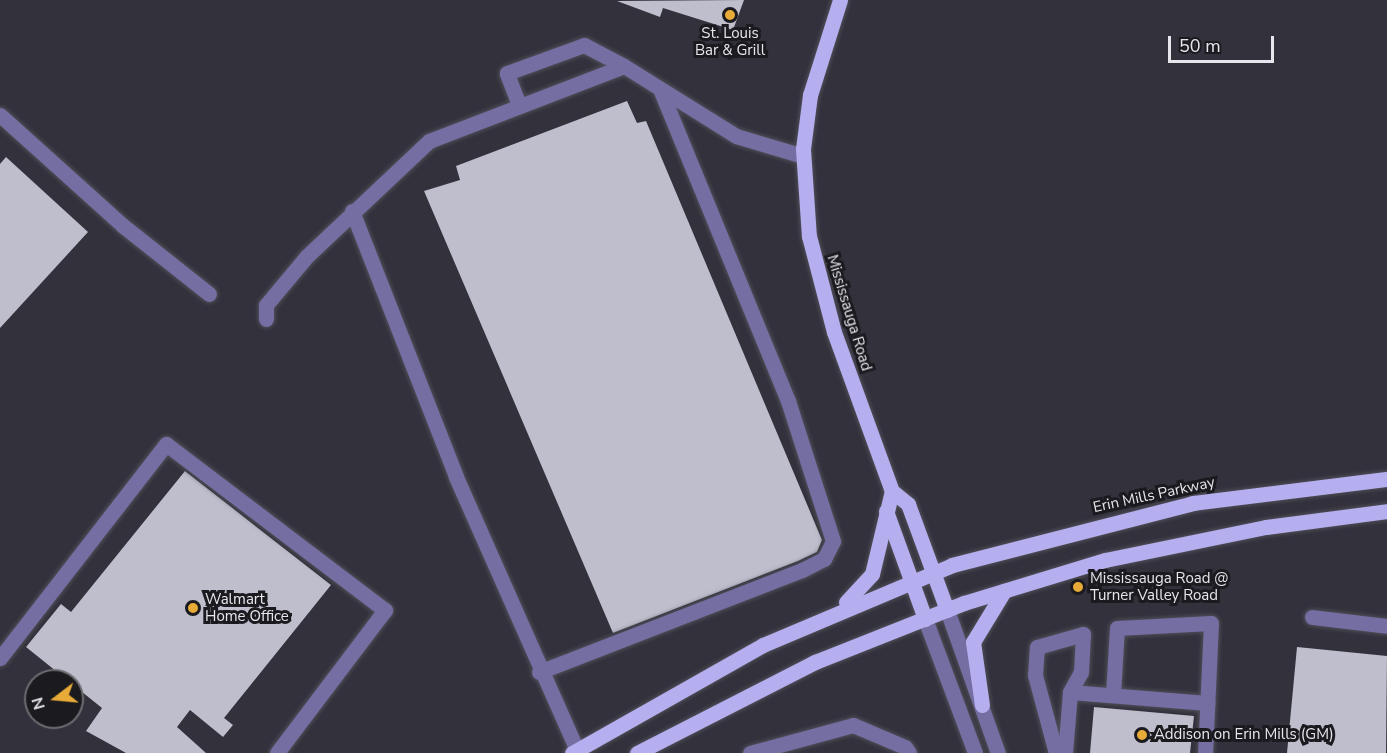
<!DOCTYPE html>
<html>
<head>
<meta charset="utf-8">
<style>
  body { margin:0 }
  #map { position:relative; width:1387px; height:753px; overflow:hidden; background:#32313c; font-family:"Nunito Sans",sans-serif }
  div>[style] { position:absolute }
  .building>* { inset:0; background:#bfbecc }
  .roads { filter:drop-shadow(0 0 2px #4f4e58) drop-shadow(0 0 2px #4f4e58) }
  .minor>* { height:15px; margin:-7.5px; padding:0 7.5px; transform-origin:7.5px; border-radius:7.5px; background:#746ea2 }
  .major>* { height:15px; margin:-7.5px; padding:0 7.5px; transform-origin:7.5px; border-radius:7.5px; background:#b6afef }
  .dots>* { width:16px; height:16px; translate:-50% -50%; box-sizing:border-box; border:3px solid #1a1a1f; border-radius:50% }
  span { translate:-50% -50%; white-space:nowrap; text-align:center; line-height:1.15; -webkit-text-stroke:6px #1a1a1f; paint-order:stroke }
  .poi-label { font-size:15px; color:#e7e6ed }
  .left { translate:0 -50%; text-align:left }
  .street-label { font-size:15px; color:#e7e6ed }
  .north { position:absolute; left:24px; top:669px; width:60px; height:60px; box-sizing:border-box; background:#1a1a1f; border:2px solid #6c6c71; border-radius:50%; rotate:254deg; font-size:16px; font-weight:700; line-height:24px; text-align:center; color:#e7e6ed }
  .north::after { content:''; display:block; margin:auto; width:21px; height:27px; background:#e8ab37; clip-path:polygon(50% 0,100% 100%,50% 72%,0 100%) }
  .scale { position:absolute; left:1168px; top:36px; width:106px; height:27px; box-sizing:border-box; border:3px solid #e7e6ed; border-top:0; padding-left:8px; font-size:18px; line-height:21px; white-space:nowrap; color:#e7e6ed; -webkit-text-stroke:4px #1a1a1f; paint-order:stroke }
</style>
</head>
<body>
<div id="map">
  <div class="building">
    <i style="clip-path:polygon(744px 0,733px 30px,663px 8px,660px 17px,617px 1px)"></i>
    <i style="clip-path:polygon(627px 101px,637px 123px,646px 121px,822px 540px,817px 552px,798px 561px,613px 633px,424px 191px,460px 180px,456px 166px)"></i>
    <i style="clip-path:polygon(6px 157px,88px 232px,0 328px,0 164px)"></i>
    <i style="clip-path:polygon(185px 471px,331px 585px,224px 718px,233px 725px,223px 737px,190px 710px,177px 727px,206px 753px,126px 753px,86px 731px,102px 708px,26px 647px,61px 604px,71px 612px)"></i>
    <i style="clip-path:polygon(1297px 647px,1387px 656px,1386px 753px,1287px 753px)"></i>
    <i style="clip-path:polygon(1094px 707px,1194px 716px,1190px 753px,1090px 753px)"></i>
  </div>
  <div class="roads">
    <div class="minor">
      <i style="left:519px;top:105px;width:34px;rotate:-111deg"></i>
      <i style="left:507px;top:73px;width:82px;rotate:-20deg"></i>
      <i style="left:584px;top:45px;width:45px;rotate:27.7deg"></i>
      <i style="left:0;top:115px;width:164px;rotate:42deg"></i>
      <i style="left:122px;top:225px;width:111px;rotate:38.4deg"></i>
      <i style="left:352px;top:211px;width:286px;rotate:68.6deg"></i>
      <i style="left:456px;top:477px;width:299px;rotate:66.1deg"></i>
      <i style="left:266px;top:319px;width:14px;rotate:-90deg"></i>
      <i style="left:266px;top:305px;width:64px;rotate:-50.1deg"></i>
      <i style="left:307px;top:256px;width:168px;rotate:-43.3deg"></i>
      <i style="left:429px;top:141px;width:209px;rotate:-21deg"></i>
      <i style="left:624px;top:66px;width:132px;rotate:32deg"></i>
      <i style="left:736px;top:136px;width:70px;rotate:16.6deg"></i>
      <i style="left:947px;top:610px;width:152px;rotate:70.4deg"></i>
      <i style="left:1312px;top:617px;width:76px;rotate:6.8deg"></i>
      <i style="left:925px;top:619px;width:143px;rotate:69.5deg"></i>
      <i style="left:0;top:658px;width:271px;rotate:-52.2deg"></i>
      <i style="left:166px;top:444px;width:275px;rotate:37.2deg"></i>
      <i style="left:385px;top:610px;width:179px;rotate:127.1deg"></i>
      <i style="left:539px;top:672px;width:282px;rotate:-21.2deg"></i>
      <i style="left:802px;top:570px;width:25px;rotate:-27deg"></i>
      <i style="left:824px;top:559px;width:20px;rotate:-63deg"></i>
      <i style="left:833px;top:541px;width:147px;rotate:-107.8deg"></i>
      <i style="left:788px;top:401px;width:335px;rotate:-112.3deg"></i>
      <i style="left:1113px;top:695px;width:67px;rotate:-86.6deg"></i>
      <i style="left:1117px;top:628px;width:94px;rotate:-3deg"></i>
      <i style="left:1211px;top:623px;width:130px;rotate:92.6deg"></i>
      <i style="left:750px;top:753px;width:107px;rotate:-15.2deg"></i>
      <i style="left:853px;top:725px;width:56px;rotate:22.9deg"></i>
      <i style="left:905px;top:747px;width:7px;rotate:56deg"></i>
      <i style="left:1056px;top:753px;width:81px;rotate:-105.1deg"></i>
      <i style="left:1035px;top:675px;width:28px;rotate:-86deg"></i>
      <i style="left:1037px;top:647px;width:48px;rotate:-15.8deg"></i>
      <i style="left:1083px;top:634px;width:38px;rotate:93deg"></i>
      <i style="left:1081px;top:672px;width:23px;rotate:119deg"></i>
      <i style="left:1065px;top:753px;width:61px;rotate:-85.3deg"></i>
      <i style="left:1070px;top:692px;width:138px;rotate:4.6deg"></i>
    </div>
    <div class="major">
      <i style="left:840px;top:0;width:100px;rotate:107.5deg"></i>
      <i style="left:810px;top:95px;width:54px;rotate:97.4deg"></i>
      <i style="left:803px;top:149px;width:87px;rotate:86.1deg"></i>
      <i style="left:809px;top:236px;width:99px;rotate:75.4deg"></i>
      <i style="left:834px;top:332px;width:169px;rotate:70deg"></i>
      <i style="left:892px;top:491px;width:21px;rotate:39deg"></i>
      <i style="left:908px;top:504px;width:113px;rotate:69.8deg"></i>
      <i style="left:886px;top:511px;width:115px;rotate:70.1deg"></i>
      <i style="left:846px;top:602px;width:38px;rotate:-47deg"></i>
      <i style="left:872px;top:574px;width:85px;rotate:-76.5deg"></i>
      <i style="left:982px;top:705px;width:64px;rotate:-98.1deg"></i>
      <i style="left:973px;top:642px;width:60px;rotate:-58.7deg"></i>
      <i style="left:572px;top:753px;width:219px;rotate:-29.5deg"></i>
      <i style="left:763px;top:645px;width:205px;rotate:-22.9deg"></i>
      <i style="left:952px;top:565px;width:249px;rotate:-14.4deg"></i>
      <i style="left:1193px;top:503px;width:195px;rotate:-7.1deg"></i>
      <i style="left:637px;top:753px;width:200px;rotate:-27.1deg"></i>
      <i style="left:815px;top:662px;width:160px;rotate:-21.6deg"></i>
      <i style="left:964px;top:603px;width:147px;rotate:-17deg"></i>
      <i style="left:1105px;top:560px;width:164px;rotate:-11.6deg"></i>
      <i style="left:1266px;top:527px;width:122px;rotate:-7.5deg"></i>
    </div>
  </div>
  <div class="dots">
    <i style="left:730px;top:15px;background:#e8ab37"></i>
    <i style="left:1078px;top:587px;background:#e8ab37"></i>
    <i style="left:193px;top:608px;background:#e8ab37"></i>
    <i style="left:1142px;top:735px;background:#e8ab37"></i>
  </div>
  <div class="poi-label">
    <span style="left:730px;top:42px">St. Louis<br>Bar &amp; Grill</span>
    <span class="left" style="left:1090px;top:587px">Mississauga Road @<br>Turner Valley Road</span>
    <span class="left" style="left:205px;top:608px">Walmart<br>Home Office</span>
    <span class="left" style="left:1154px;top:735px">Addison on Erin Mills (GM)</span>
  </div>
  <div class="street-label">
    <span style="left:849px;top:313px;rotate:73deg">Mississauga Road</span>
    <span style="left:1154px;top:495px;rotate:-12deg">Erin Mills Parkway</span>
  </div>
  <div class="north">N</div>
  <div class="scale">50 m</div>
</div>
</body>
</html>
